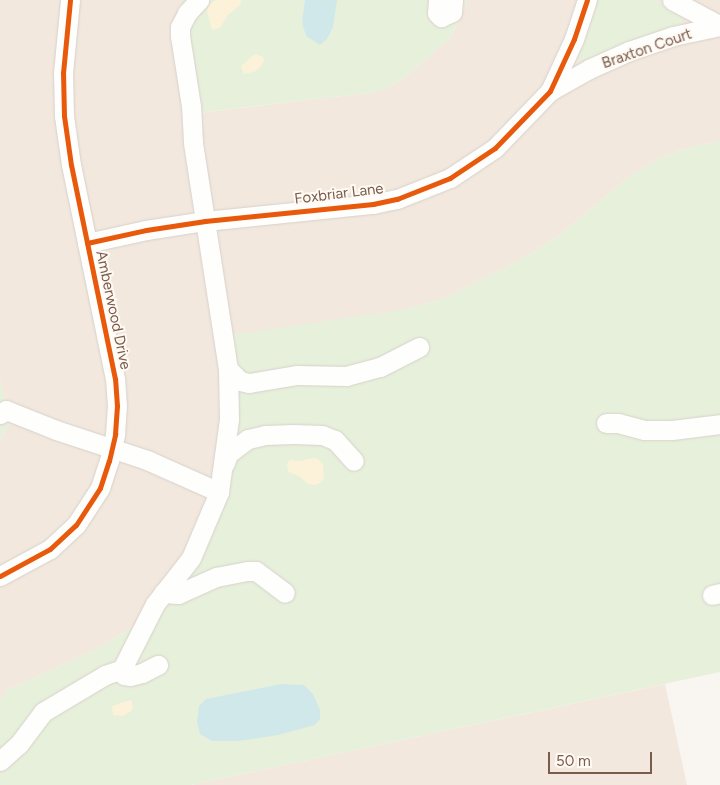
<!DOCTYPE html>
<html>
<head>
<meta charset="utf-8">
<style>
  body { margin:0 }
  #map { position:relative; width:720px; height:785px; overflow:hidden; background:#f9f5f0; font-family:Figtree,sans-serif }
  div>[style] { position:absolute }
  .residential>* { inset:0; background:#f2e8de }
  .green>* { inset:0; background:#e7f0db }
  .sand>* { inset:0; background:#fbf2d9 }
  .water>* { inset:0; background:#d0e8ea }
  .roads { filter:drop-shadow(0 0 1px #d7d1cb) drop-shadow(0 0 1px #d7d1cb) }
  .minor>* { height:19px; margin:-9.5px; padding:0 9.5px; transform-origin:9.5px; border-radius:9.5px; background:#fefefd }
  .cycleway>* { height:5px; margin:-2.5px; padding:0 2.5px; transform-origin:2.5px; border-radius:2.5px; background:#e8590c }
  span { translate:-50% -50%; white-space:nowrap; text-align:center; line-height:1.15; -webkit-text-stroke:4px #fffaf3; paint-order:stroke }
  .street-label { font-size:15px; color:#7a5c4d }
  .scale { position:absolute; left:548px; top:752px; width:104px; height:22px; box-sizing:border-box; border:2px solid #7a5c4d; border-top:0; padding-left:6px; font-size:15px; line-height:18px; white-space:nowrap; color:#7a5c4d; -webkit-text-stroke:4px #fffaf3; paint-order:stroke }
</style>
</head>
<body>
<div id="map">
  <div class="residential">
    <i style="clip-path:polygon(0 0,181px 0,175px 45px,182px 115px,375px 92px,390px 87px,407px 76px,452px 36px,467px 0,720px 0,720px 141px,683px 149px,660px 158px,630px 176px,558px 236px,520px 260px,445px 298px,407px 309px,219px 492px,155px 604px,133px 626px,97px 649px,7px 690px,0 700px,0 441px,10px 422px,0 377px)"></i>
    <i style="clip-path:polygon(665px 684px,687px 785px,191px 785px)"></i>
  </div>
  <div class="green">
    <i style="clip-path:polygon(181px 0,467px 0,452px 36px,407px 76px,390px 87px,375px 92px,181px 115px,175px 45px)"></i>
    <i style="clip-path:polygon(596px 0,656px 0,681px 16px,683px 23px,682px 25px,585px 63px,580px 62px,577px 56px)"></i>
    <i style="clip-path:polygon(720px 141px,720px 672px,191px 785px,0 785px,0 700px,7px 690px,97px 649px,133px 626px,155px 604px,216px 499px,223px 336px,407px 309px,445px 298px,520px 260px,558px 236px,630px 176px,660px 158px,683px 149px)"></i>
    <i style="clip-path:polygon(0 377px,10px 422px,0 441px)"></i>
  </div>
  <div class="sand">
    <i style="clip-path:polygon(217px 0,241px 0,240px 5px,228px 15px,220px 28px,212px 30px,207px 11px,209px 4px)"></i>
    <i style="clip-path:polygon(255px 54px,263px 57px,264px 61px,262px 65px,256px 71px,244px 74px,241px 66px)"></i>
    <i style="clip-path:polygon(313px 458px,318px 459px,323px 465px,324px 479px,320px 483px,315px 485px,308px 484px,299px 476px,288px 472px,287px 464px,290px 460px,300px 461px)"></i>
    <i style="clip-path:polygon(131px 700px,133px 708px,130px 712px,123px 716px,113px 715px,112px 706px)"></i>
  </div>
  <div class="water">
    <i style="clip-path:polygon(305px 0,337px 0,333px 27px,327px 39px,320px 45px,306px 36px,302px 22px)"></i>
    <i style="clip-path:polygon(281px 684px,304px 685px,313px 694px,320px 710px,320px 719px,315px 725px,278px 735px,239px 741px,212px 741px,200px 734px,197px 722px,199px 706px,206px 699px)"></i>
  </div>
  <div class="roads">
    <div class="minor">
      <i style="left:438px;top:0;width:13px;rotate:94deg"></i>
      <i style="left:437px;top:13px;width:6px;rotate:45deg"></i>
      <i style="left:441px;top:17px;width:12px;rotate:-24deg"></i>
      <i style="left:452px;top:12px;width:12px;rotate:-85deg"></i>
      <i style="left:672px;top:0;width:53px;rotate:28deg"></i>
      <i style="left:550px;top:91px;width:45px;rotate:-29.4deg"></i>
      <i style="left:589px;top:69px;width:44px;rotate:-24.2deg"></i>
      <i style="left:629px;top:51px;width:46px;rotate:-18.8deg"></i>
      <i style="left:673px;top:36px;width:48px;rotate:-12deg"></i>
      <i style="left:87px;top:243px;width:60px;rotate:-12.4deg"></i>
      <i style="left:146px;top:230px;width:60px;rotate:-8.7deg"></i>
      <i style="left:205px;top:221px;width:169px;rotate:-5.8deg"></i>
      <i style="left:373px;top:204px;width:25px;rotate:-12deg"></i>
      <i style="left:397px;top:199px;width:57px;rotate:-21.6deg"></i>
      <i style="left:450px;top:178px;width:54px;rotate:-33.7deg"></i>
      <i style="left:495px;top:148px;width:79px;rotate:-46deg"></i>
      <i style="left:550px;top:91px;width:57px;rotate:-65.2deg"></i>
      <i style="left:574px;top:39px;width:41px;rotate:-71.6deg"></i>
      <i style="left:228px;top:369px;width:17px;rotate:45deg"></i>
      <i style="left:240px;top:381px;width:9px;rotate:13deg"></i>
      <i style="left:249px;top:383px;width:49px;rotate:-9.5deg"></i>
      <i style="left:297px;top:375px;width:49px;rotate:1.2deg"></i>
      <i style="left:346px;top:376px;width:35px;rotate:-15deg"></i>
      <i style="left:380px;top:367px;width:44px;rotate:-27.1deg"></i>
      <i style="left:0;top:414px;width:7px;rotate:-34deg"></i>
      <i style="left:6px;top:410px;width:54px;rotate:21.8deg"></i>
      <i style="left:56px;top:430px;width:96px;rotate:18.2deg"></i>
      <i style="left:147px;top:460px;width:79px;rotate:24deg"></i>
      <i style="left:606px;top:423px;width:12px"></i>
      <i style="left:618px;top:423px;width:27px;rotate:15deg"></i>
      <i style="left:644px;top:430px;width:28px"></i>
      <i style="left:672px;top:430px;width:48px;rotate:-7.1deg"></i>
      <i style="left:225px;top:463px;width:9px;rotate:-72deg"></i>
      <i style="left:228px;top:454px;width:25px;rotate:-37deg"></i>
      <i style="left:248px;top:439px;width:17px;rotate:-13deg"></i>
      <i style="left:265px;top:435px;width:28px;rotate:-2deg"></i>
      <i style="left:293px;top:434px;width:29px;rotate:2deg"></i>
      <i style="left:322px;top:435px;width:14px;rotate:21deg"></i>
      <i style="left:335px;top:440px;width:28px;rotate:48deg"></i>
      <i style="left:0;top:576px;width:57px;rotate:-28.4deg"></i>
      <i style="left:50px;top:549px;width:35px;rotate:-43deg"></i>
      <i style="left:76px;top:525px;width:44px;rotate:-57deg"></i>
      <i style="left:100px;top:488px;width:28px;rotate:-72deg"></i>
      <i style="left:109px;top:461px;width:28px;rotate:-77deg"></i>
      <i style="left:115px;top:434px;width:28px;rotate:-86deg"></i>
      <i style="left:117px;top:406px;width:27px;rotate:-94deg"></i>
      <i style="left:115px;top:379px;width:218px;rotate:-101.6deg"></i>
      <i style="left:71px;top:165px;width:49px;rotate:-98.1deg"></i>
      <i style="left:64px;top:116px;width:43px;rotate:-91.3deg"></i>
      <i style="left:63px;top:73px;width:73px;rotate:-84.5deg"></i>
      <i style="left:163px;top:593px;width:15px;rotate:4deg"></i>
      <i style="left:178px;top:594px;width:42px;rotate:-24.1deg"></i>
      <i style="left:216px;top:577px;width:33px;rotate:-11deg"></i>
      <i style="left:248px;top:571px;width:8px"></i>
      <i style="left:256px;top:571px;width:36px;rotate:37deg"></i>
      <i style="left:712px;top:595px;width:8px;rotate:-14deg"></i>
      <i style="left:122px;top:669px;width:6px;rotate:72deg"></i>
      <i style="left:124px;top:675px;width:6px;rotate:9deg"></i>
      <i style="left:130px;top:676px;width:12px;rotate:-14deg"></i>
      <i style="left:142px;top:673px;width:18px;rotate:-27deg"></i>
      <i style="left:0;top:761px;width:25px;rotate:-42deg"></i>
      <i style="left:19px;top:744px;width:40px;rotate:-53deg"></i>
      <i style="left:43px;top:712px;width:72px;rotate:-30.8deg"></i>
      <i style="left:105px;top:675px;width:18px;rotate:-19deg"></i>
      <i style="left:122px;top:669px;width:73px;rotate:-63.1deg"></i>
      <i style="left:155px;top:604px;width:58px;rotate:-52deg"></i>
      <i style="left:191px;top:558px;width:72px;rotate:-67deg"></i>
      <i style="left:219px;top:492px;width:74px;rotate:-82.2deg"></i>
      <i style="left:229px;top:419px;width:50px;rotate:-91.1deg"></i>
      <i style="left:228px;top:369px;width:230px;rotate:-98.8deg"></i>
      <i style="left:193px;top:142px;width:36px;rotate:-93deg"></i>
      <i style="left:191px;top:106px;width:71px;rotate:-98.9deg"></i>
      <i style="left:180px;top:36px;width:9px;rotate:-90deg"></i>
      <i style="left:180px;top:27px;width:16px;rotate:-63deg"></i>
      <i style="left:187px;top:13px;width:18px;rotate:-47deg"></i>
    </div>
  </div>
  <div class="cycleway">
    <i style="left:87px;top:243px;width:60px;rotate:-12.4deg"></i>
    <i style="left:146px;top:230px;width:60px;rotate:-8.7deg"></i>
    <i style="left:205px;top:221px;width:169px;rotate:-5.8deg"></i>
    <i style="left:373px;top:204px;width:25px;rotate:-12deg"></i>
    <i style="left:397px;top:199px;width:57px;rotate:-21.6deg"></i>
    <i style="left:450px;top:178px;width:54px;rotate:-33.7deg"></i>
    <i style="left:495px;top:148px;width:79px;rotate:-46deg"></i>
    <i style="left:550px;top:91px;width:57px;rotate:-65.2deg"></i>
    <i style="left:574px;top:39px;width:41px;rotate:-71.6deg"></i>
    <i style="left:0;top:576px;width:57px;rotate:-28.4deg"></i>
    <i style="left:50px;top:549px;width:35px;rotate:-43deg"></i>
    <i style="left:76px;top:525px;width:44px;rotate:-57deg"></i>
    <i style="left:100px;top:488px;width:28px;rotate:-72deg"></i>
    <i style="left:109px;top:461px;width:28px;rotate:-77deg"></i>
    <i style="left:115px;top:434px;width:28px;rotate:-86deg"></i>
    <i style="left:117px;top:406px;width:27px;rotate:-94deg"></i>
    <i style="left:115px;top:379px;width:218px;rotate:-101.6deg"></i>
    <i style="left:71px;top:165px;width:49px;rotate:-98.1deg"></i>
    <i style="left:64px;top:116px;width:43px;rotate:-91.3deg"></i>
    <i style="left:63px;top:73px;width:73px;rotate:-84.5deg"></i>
  </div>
  <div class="street-label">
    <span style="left:647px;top:49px;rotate:-19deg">Braxton Court</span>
    <span style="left:339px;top:194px;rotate:-7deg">Foxbriar Lane</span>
    <span style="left:113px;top:310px;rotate:78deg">Amberwood Drive</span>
  </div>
  <div class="scale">50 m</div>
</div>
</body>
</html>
